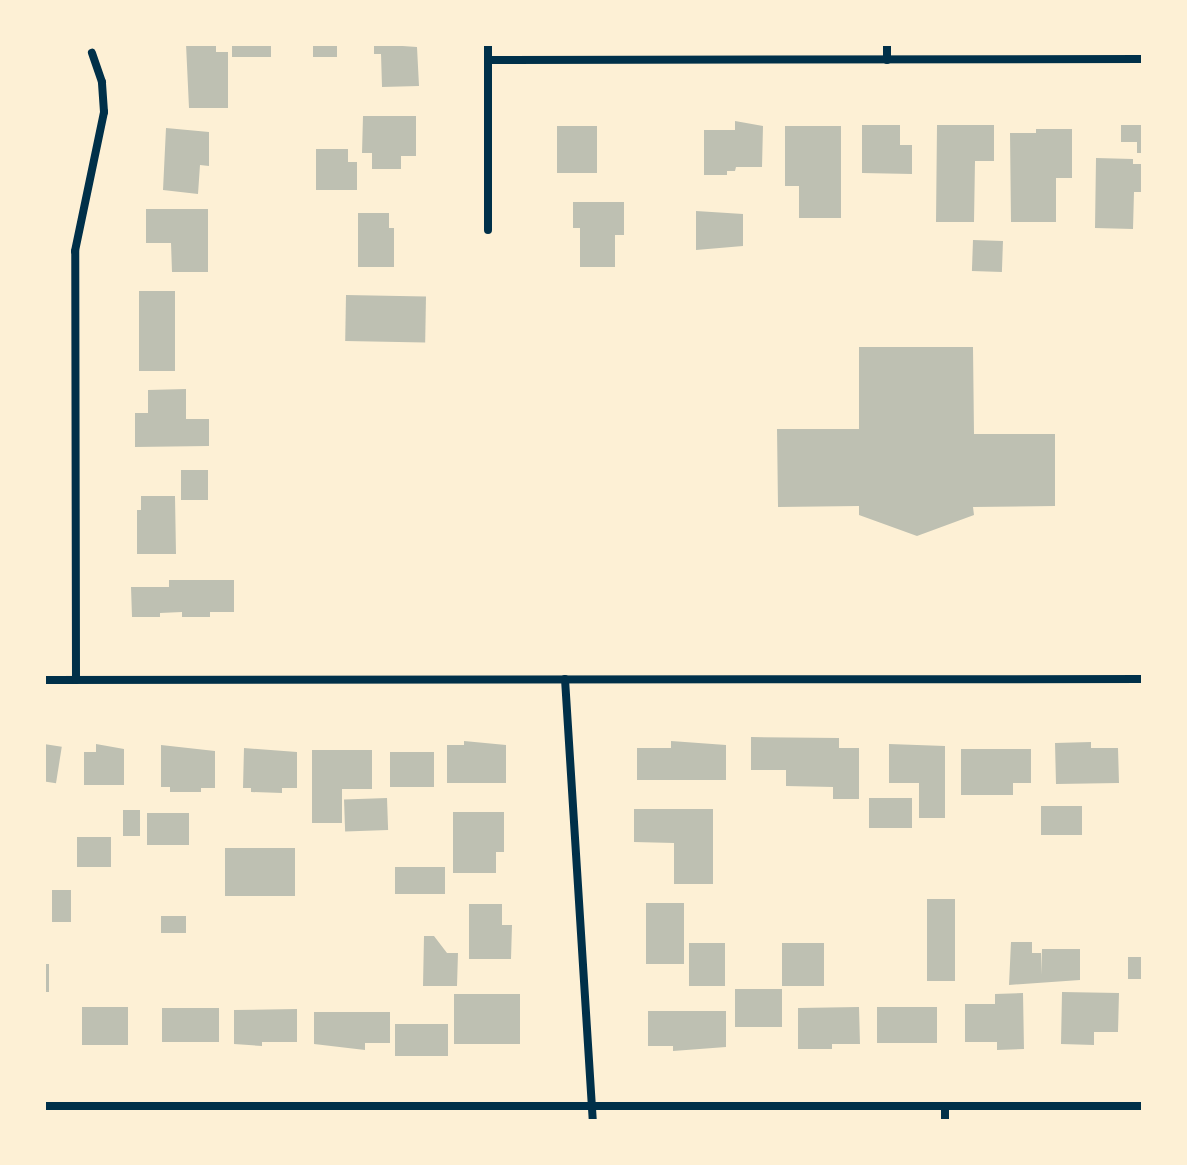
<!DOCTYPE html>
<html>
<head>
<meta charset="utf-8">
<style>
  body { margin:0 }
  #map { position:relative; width:1187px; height:1165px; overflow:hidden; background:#fdf0d5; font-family:"Nunito Sans",sans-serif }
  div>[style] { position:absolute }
  .building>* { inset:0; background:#bec0b2; transform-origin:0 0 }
  .minor>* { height:8px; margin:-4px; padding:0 4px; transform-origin:4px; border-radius:4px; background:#003049 }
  span { translate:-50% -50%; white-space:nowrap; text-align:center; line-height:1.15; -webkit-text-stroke:6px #fdf0d5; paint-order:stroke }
  .frame { position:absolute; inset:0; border:46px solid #fdf0d5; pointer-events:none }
</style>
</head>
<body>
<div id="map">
  <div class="building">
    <i style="clip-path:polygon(186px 44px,216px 44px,216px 52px,228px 52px,228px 108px,189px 108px)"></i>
    <i style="left:232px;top:44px;width:39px;height:13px"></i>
    <i style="left:313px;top:44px;width:24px;height:13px"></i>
    <i style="clip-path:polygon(374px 44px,417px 47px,419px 86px,382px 87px,381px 54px,374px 54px)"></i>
    <i style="clip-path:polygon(363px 116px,416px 116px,416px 156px,401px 156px,401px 169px,372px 169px,372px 153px,362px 153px)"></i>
    <i style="clip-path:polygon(735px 121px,763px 126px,762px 167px,736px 167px,735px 171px,727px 171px,727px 175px,704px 175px,704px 130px,735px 130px)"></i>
    <i style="clip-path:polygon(862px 125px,900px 125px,900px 145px,912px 145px,912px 174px,862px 173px)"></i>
    <i style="clip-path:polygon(937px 125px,994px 125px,994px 161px,975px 161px,974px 222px,936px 222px)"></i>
    <i style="clip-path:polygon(1121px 125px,1143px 125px,1143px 153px,1137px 153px,1137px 142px,1121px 142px)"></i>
    <i style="left:557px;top:126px;width:40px;height:47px"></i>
    <i style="clip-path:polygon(785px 126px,841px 126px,841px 218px,799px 218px,799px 186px,785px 186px)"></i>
    <i style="clip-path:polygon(166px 128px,209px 132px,209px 166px,200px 165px,198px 194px,163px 190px)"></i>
    <i style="clip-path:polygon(1036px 129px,1072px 129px,1072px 178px,1056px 178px,1056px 222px,1011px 222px,1010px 133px,1036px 133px)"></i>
    <i style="clip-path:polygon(316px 149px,348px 149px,348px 162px,357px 162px,357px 190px,316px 190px)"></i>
    <i style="clip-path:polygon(1096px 158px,1133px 159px,1133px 164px,1143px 164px,1143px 192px,1134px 192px,1133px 229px,1095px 228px)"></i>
    <i style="clip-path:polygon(573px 202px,624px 202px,624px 235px,615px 235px,615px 267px,580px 267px,580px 228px,573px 228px)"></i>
    <i style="clip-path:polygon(146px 209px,208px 209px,208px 272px,172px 272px,171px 243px,146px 243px)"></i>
    <i style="clip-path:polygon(696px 211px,743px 214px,743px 246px,696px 250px)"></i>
    <i style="clip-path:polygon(358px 213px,389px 213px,389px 228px,394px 228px,394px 267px,358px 267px)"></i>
    <i style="left:973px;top:240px;width:30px;height:31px;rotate:2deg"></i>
    <i style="left:139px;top:291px;width:36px;height:80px"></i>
    <i style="left:346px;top:295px;width:80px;height:46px;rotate:1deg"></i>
    <i style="clip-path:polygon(859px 347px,973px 347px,974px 434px,1055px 434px,1055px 506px,973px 507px,974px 515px,917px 536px,859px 515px,859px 506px,778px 507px,777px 429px,859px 429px)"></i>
    <i style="clip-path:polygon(186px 389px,186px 419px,209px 419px,209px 446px,135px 447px,135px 413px,148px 413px,148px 390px)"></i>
    <i style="left:181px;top:470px;width:27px;height:30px"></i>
    <i style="clip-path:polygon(141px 496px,175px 496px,176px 554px,137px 554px,137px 510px,141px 510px)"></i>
    <i style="clip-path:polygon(169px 580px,234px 580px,234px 612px,210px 612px,210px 617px,182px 617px,182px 612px,160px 613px,160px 617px,132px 617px,131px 587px,169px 587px)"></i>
    <i style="clip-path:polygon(751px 737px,839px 738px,839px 748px,859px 748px,859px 799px,833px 799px,833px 787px,786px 786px,786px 770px,751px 770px)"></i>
    <i style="clip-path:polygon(464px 741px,506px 745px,506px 783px,447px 783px,447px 745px,464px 745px)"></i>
    <i style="clip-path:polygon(671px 741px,726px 745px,726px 780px,637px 780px,637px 748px,671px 748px)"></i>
    <i style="clip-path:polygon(1091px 742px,1091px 748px,1118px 748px,1119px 783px,1056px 784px,1055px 743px)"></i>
    <i style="left:44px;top:744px;width:18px;height:37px;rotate:9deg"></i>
    <i style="clip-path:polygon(96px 744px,124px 749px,124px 785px,84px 785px,84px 752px,96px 752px)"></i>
    <i style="clip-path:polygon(889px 744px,945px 746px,945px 818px,919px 818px,919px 783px,889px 783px)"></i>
    <i style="clip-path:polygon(161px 745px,215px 751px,215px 788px,201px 788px,201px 792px,170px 792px,170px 787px,161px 787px)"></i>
    <i style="clip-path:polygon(244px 748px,297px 752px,297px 788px,282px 788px,282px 793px,251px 792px,251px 788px,243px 788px)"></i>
    <i style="clip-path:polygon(961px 749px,1031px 749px,1031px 783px,1013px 783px,1013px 795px,961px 795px)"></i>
    <i style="clip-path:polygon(312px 750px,372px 750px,372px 789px,342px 789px,342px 823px,312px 823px)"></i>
    <i style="left:390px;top:752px;width:44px;height:35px"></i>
    <i style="left:387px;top:798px;width:32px;height:43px;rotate:88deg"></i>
    <i style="left:869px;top:798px;width:43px;height:30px"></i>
    <i style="left:1041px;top:806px;width:41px;height:29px"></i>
    <i style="clip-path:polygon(634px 809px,713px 809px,713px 884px,674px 884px,674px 843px,634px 842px)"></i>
    <i style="left:123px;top:810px;width:17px;height:26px"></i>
    <i style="clip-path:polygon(453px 812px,504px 812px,504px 852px,496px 852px,496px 873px,453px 873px)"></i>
    <i style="left:147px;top:813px;width:42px;height:32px"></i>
    <i style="left:77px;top:837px;width:34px;height:30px"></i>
    <i style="left:225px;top:848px;width:70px;height:48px"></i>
    <i style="left:395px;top:867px;width:50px;height:27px"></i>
    <i style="left:52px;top:890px;width:19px;height:32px"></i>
    <i style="left:927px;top:899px;width:28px;height:82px"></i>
    <i style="left:646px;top:903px;width:38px;height:61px"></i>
    <i style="clip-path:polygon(469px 904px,502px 904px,502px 925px,512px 925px,511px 959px,469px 959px)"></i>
    <i style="left:161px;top:916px;width:25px;height:17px"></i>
    <i style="clip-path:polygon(424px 936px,434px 936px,447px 953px,458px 953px,457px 986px,423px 986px)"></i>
    <i style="clip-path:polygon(1011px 942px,1032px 942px,1032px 953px,1041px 953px,1041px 975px,1042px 949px,1080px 949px,1080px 980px,1009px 985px)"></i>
    <i style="left:689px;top:943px;width:36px;height:43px"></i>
    <i style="left:782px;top:943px;width:42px;height:43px"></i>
    <i style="left:1143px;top:957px;width:22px;height:15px;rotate:90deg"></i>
    <i style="left:44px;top:964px;width:5px;height:28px"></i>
    <i style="left:735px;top:989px;width:47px;height:38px"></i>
    <i style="clip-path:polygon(1062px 992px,1119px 993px,1118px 1032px,1094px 1032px,1094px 1045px,1061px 1044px)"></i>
    <i style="clip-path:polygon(1023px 993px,1024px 1049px,997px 1050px,997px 1042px,965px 1042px,965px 1004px,995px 1004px,995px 994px)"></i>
    <i style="left:520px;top:994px;width:50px;height:66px;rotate:90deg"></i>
    <i style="left:82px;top:1007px;width:46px;height:38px"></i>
    <i style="clip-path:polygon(859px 1007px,860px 1044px,832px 1044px,832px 1049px,798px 1049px,798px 1008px)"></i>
    <i style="left:877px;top:1007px;width:60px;height:36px"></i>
    <i style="left:219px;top:1008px;width:34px;height:57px;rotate:90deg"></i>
    <i style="clip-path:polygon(297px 1009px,297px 1042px,262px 1042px,262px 1046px,234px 1044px,234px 1010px)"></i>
    <i style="clip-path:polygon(648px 1011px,726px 1011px,726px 1047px,673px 1051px,673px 1046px,648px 1046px)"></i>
    <i style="clip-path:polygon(314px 1012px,390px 1012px,390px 1043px,365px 1043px,365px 1050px,314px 1044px)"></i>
    <i style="left:395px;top:1024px;width:53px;height:32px"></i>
  </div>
  <div class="minor">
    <i style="left:488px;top:44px;width:186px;rotate:90deg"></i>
    <i style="left:488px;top:60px;width:655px;rotate:-0.09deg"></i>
    <i style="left:887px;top:60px;width:16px;rotate:-90deg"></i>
    <i style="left:565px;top:679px;width:443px;rotate:86.4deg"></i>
    <i style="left:44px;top:680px;width:1099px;rotate:-0.05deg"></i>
    <i style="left:76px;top:680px;width:429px;rotate:-90.1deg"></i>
    <i style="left:75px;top:251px;width:142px;rotate:-78.2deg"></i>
    <i style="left:104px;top:112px;width:30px;rotate:-94deg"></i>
    <i style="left:102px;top:82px;width:31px;rotate:-109deg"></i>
    <i style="left:44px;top:1106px;width:1099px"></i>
    <i style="left:945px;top:1106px;width:15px;rotate:90deg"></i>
  </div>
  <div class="frame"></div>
</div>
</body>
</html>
